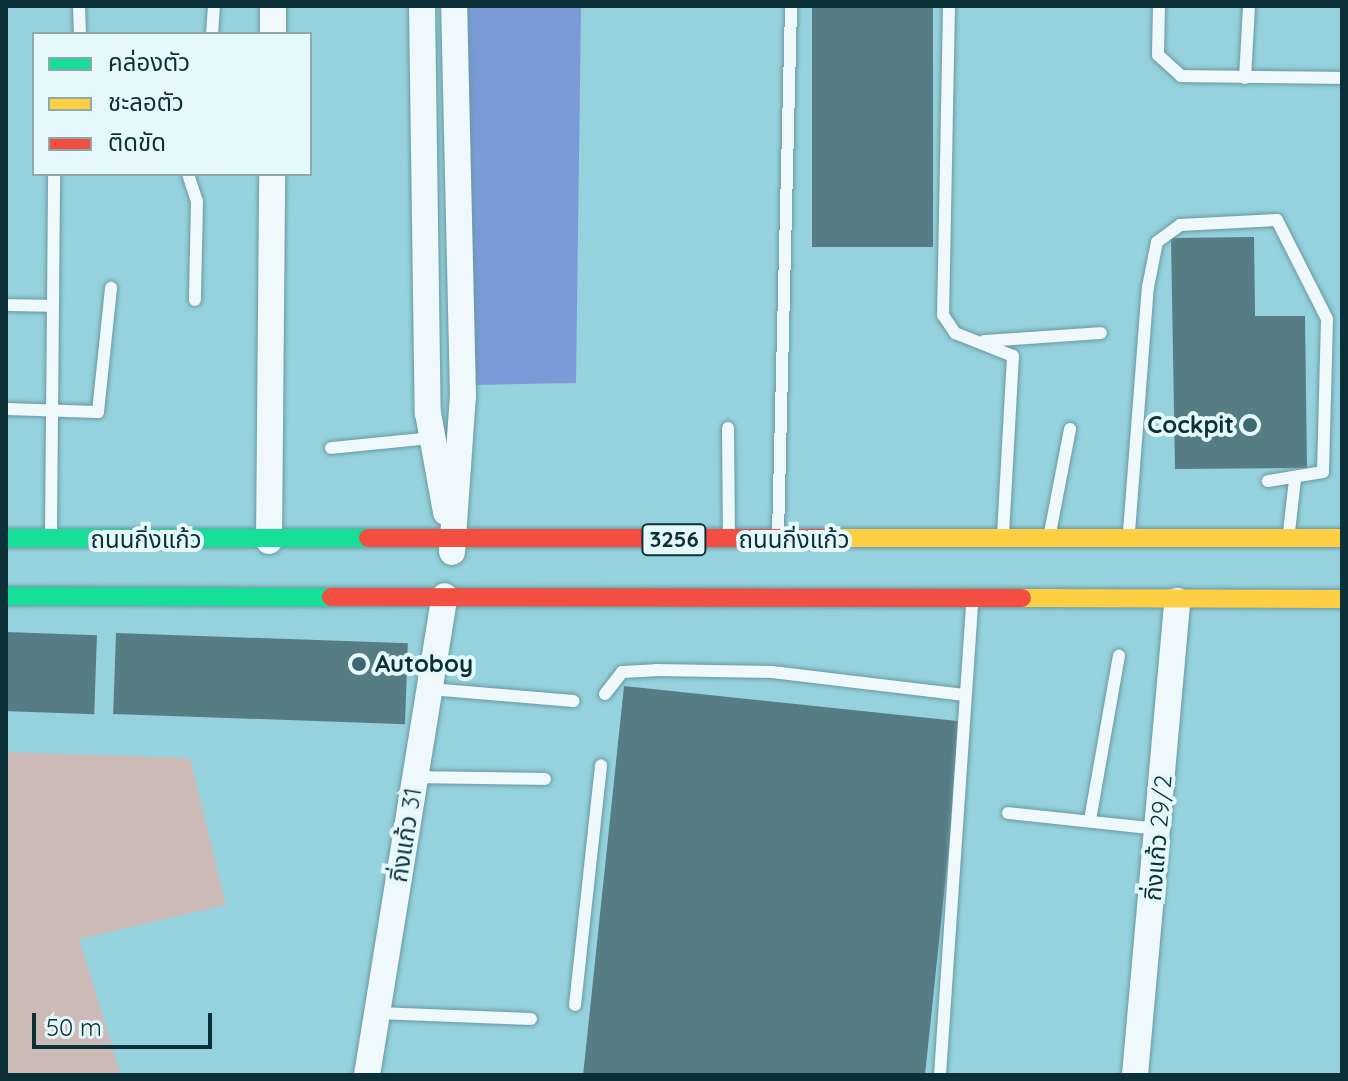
<!DOCTYPE html>
<html>
<head>
<meta charset="utf-8">
<style>
  body { margin:0 }
  #map { position:relative; width:1348px; height:1081px; overflow:hidden; background:#95d2dd; font-family:Quicksand,"Noto Sans Thai",sans-serif }
  div>[style] { position:absolute }
  .green>* { inset:0; background:#ccbab6 }
  .water>* { inset:0; background:#7a9bd8 }
  .building>* { inset:0; background:#567c84; transform-origin:0 0 }
  .roads { filter:drop-shadow(0 0 2px #6b98a0) drop-shadow(0 0 2px #6b98a0) }
  .lane>* { height:12px; margin:-6px; padding:0 6px; transform-origin:6px; border-radius:6px; background:#eff8fa }
  .street>* { height:26px; margin:-13px; padding:0 13px; transform-origin:13px; border-radius:13px; background:#eff8fa }
  .fast>* { height:18px; margin:-9px; padding:0 9px; transform-origin:9px; border-radius:9px; background:#16e098 }
  .slow>* { height:18px; margin:-9px; padding:0 9px; transform-origin:9px; border-radius:9px; background:#ffcf43 }
  .jam>* { height:18px; margin:-9px; padding:0 9px; transform-origin:9px; border-radius:9px; background:#f24e42 }
  .dots>* { width:22px; height:22px; translate:-50% -50%; box-sizing:border-box; border:4px solid #e5f8fc; border-radius:50% }
  span { translate:-50% -50%; white-space:nowrap; text-align:center; line-height:1.15; -webkit-text-stroke:8px #e5f8fc; paint-order:stroke }
  .shield-label span { padding:2px 6px; background:#e5f8fc; border:2px solid; border-radius:6px; -webkit-text-stroke-width:0 }
  .shield-label { font-size:22px; color:#0c3037; font-weight:700 }
  .poi-label { font-size:24px; color:#0c3037; font-weight:700 }
  .right { translate:-100% -50%; text-align:right }
  .left { translate:0 -50%; text-align:left }
  .street-label { font-size:24px; color:#0c3037 }
  .frame { position:absolute; inset:0; border:8px solid #0c3037; pointer-events:none }
  .legend { position:absolute; left:32px; top:32px; width:280px; height:144px; box-sizing:border-box; background:#e5f8fc; border:2px solid #8ea8ad; margin:0; padding:10px 14px; list-style:none; font-size:24px; color:#0c3037 }
  .legend li { display:flex; align-items:center; gap:16px; height:40px }
  .legend b { width:40px; border:2px solid #8ea8ad }
  .scale { position:absolute; left:32px; top:1013px; width:180px; height:36px; box-sizing:border-box; border:4px solid #0c3037; border-top:0; padding-left:10px; font-size:24px; line-height:28px; white-space:nowrap; color:#0c3037; -webkit-text-stroke:6px #e5f8fc; paint-order:stroke }
</style>
</head>
<body>
<div id="map">
  <div class="green">
    <i style="clip-path:polygon(6px 752px,190px 758px,226px 905px,79px 939px,121px 1075px,6px 1075px)"></i>
  </div>
  <div class="water">
    <i style="clip-path:polygon(456px 6px,581px 6px,576px 383px,473px 385px)"></i>
  </div>
  <div class="building">
    <i style="left:812px;top:6px;width:121px;height:241px"></i>
    <i style="clip-path:polygon(1254px 237px,1255px 316px,1305px 316px,1307px 468px,1175px 469px,1171px 238px)"></i>
    <i style="left:6px;top:632px;width:91px;height:79px;rotate:2deg"></i>
    <i style="left:116px;top:633px;width:292px;height:81px;rotate:2deg"></i>
    <i style="left:624px;top:686px;width:340px;height:391px;rotate:6deg"></i>
  </div>
  <div class="roads">
    <div class="lane">
      <i style="left:79px;top:6px;width:28px;rotate:88deg"></i>
      <i style="left:949px;top:6px;width:309px;rotate:91.1deg"></i>
      <i style="left:943px;top:315px;width:22px;rotate:56deg"></i>
      <i style="left:955px;top:333px;width:62px;rotate:21.6deg"></i>
      <i style="left:1013px;top:356px;width:177px;rotate:93.2deg"></i>
      <i style="left:1159px;top:6px;width:49px;rotate:91.2deg"></i>
      <i style="left:1158px;top:55px;width:31px;rotate:42deg"></i>
      <i style="left:1181px;top:76px;width:161px;rotate:0.7deg"></i>
      <i style="left:212px;top:34px;width:28px;rotate:-86deg"></i>
      <i style="left:1245px;top:78px;width:72px;rotate:-86.8deg"></i>
      <i style="left:188px;top:174px;width:28px;rotate:72deg"></i>
      <i style="left:197px;top:201px;width:99px;rotate:91.2deg"></i>
      <i style="left:6px;top:305px;width:47px;rotate:1.2deg"></i>
      <i style="left:984px;top:341px;width:117px;rotate:-3.9deg"></i>
      <i style="left:6px;top:409px;width:92px;rotate:1.9deg"></i>
      <i style="left:98px;top:412px;width:125px;rotate:-84deg"></i>
      <i style="left:728px;top:428px;width:105px;rotate:89.5deg"></i>
      <i style="left:331px;top:448px;width:101px;rotate:-5.7deg"></i>
      <i style="left:51px;top:532px;width:358px;rotate:-89.5deg"></i>
      <i style="left:1129px;top:532px;width:246px;rotate:-85.6deg"></i>
      <i style="left:1148px;top:287px;width:46px;rotate:-78.7deg"></i>
      <i style="left:1157px;top:242px;width:29px;rotate:-36deg"></i>
      <i style="left:1180px;top:225px;width:97px;rotate:-3deg"></i>
      <i style="left:1277px;top:220px;width:111px;rotate:63.2deg"></i>
      <i style="left:1327px;top:319px;width:153px;rotate:91.5deg"></i>
      <i style="left:1323px;top:472px;width:56px;rotate:170.7deg"></i>
      <i style="left:1289px;top:532px;width:53px;rotate:-83.5deg"></i>
      <i style="left:1050px;top:533px;width:106px;rotate:-79.1deg"></i>
      <i style="left:778px;top:535px;width:529px;rotate:-88.59deg"></i>
      <i style="left:430px;top:689px;width:144px;rotate:4.8deg"></i>
      <i style="left:605px;top:694px;width:28px;rotate:-52deg"></i>
      <i style="left:622px;top:672px;width:34px;rotate:-3deg"></i>
      <i style="left:656px;top:670px;width:116px;rotate:1deg"></i>
      <i style="left:772px;top:672px;width:194px;rotate:6.8deg"></i>
      <i style="left:416px;top:777px;width:129px;rotate:0.9deg"></i>
      <i style="left:1008px;top:813px;width:150px;rotate:6.1deg"></i>
      <i style="left:1090px;top:820px;width:167px;rotate:-80deg"></i>
      <i style="left:575px;top:1005px;width:241px;rotate:-83.8deg"></i>
      <i style="left:377px;top:1013px;width:154px;rotate:2.2deg"></i>
      <i style="left:940px;top:1075px;width:474px;rotate:-86.1deg"></i>
    </div>
    <div class="street">
      <i style="left:422px;top:6px;width:407px;rotate:89.2deg"></i>
      <i style="left:428px;top:413px;width:101px;rotate:79.7deg"></i>
      <i style="left:273px;top:34px;width:28px;rotate:-90deg"></i>
      <i style="left:269px;top:541px;width:367px;rotate:-89.5deg"></i>
      <i style="left:452px;top:552px;width:156px;rotate:-86deg"></i>
      <i style="left:463px;top:396px;width:390px;rotate:-91.3deg"></i>
      <i style="left:367px;top:1075px;width:485px;rotate:-80.8deg"></i>
      <i style="left:1135px;top:1075px;width:476px;rotate:-84.9deg"></i>
    </div>
    <div class="fast">
      <i style="left:6px;top:538px;width:362px"></i>
      <i style="left:6px;top:596px;width:325px;rotate:0.2deg"></i>
    </div>
    <div class="slow">
      <i style="left:823px;top:538px;width:519px"></i>
      <i style="left:1022px;top:598px;width:320px;rotate:0.2deg"></i>
    </div>
    <div class="jam">
      <i style="left:368px;top:538px;width:455px"></i>
      <i style="left:331px;top:597px;width:691px;rotate:0.08deg"></i>
    </div>
  </div>
  <div class="dots">
    <i style="left:1250px;top:425px;background:#3c6971"></i>
    <i style="left:359px;top:664px;background:#3c6971"></i>
  </div>
  <div class="shield-label">
    <span style="left:674px;top:540px">3256</span>
  </div>
  <div class="poi-label">
    <span class="right" style="left:1234px;top:425px">Cockpit</span>
    <span class="left" style="left:375px;top:664px">Autoboy</span>
  </div>
  <div class="street-label">
    <span style="left:146px;top:540px">ถนนกิ่งแก้ว</span>
    <span style="left:794px;top:540px">ถนนกิ่งแก้ว</span>
    <span style="left:406px;top:835px;rotate:-81deg">กิ่งแก้ว 31</span>
    <span style="left:1158px;top:838px;rotate:-85deg">กิ่งแก้ว 29/2</span>
  </div>
  <div class="frame"></div>
  <ul class="legend">
  <li><b style="height:10px;background:#16e098"></b>คล่องตัว</li>
  <li><b style="height:10px;background:#ffcf43"></b>ชะลอตัว</li>
  <li><b style="height:10px;background:#f24e42"></b>ติดขัด</li>
  </ul>
  <div class="scale">50 m</div>
</div>
</body>
</html>
